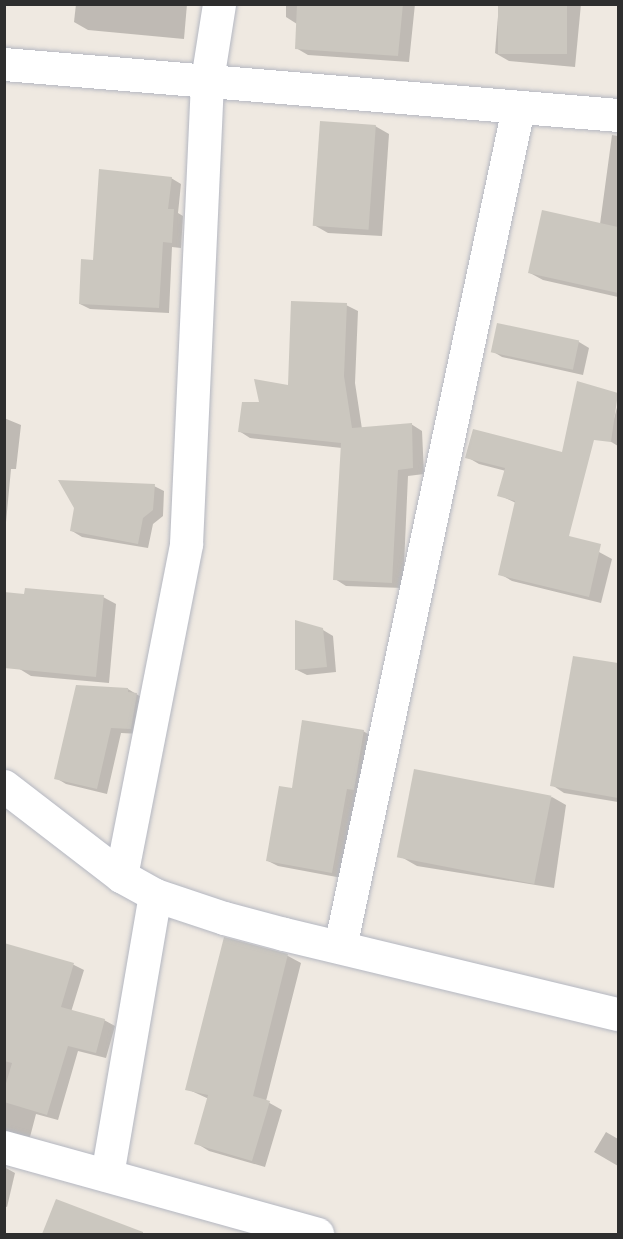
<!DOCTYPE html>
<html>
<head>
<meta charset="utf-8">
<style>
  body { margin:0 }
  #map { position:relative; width:623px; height:1239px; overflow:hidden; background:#efe9e1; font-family:Overpass,sans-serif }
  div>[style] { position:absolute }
  .shadow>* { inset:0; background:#0003 }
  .building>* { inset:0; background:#cbc7bf; transform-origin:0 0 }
  .roads { filter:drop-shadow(0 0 2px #b4b7c1) drop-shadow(0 0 2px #b4b7c1) }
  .street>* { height:33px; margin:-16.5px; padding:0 16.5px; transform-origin:16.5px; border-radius:16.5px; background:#fff }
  span { translate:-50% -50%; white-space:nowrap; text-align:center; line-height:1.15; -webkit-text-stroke:4.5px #fff; paint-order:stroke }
  .frame { position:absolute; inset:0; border:6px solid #2e2e2e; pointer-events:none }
</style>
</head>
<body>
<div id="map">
  <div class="shadow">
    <i style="clip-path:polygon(76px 4px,187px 4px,184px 39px,88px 30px,74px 22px)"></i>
    <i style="clip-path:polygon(286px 4px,415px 4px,409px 62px,308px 55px,296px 48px,297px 24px,286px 17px)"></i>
    <i style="clip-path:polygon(499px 4px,581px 4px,575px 67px,509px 61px,495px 53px)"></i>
    <i style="clip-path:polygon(375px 126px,389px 134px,382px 236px,328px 233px,314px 225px)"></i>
    <i style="clip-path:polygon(612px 135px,618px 136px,618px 297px,543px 280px,530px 273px,600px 224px)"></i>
    <i style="clip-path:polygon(171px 178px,181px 184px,178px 213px,183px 216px,181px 248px,172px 247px,169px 313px,90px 309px,80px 304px,94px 262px)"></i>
    <i style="clip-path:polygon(346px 305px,358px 311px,355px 383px,362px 429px,411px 424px,422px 431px,424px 474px,408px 476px,403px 588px,346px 586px,335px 579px,342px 448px,250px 438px,239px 431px,261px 404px,290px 387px)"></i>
    <i style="clip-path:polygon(579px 342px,589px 348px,583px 375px,502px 357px,492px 351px)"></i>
    <i style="clip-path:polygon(618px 404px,618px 446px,608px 440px)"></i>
    <i style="clip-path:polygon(4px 418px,21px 425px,16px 469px,11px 469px,5px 533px)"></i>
    <i style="clip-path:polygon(555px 452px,550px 539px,599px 552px,612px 559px,601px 603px,512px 581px,500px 574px,516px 503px,499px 495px,506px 471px,479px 464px,467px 457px)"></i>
    <i style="clip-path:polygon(154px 486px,164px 491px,163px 516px,153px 524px,148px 548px,82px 537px,72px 531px)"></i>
    <i style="clip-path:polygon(26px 595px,103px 597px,116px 604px,109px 683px,31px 676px,18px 668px)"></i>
    <i style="clip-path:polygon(323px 630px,333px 636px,336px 672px,307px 675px,297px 670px)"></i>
    <i style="clip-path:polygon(575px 658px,618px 665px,618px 802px,564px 793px,552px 785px)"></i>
    <i style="clip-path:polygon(128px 689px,146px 700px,141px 734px,121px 733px,107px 794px,66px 784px,56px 778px)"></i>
    <i style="clip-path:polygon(363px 731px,373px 737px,342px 878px,278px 866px,268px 861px,293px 790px)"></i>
    <i style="clip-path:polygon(552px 797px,566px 805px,554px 888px,417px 866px,403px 858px)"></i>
    <i style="clip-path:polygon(225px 939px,288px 956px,301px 963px,266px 1101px,282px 1110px,265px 1167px,209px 1151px,196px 1143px,209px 1099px,187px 1089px)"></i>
    <i style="clip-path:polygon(4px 944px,74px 965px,84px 970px,71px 1012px,104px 1020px,115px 1026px,106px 1058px,78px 1051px,58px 1120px,36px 1114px,30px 1137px,11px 1134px,4px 1137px)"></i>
    <i style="clip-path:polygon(606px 1132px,618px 1139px,618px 1166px,594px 1152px)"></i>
    <i style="clip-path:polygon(4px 1167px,15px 1173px,7px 1207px,4px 1206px)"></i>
    <i style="clip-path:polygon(57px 1201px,142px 1234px,44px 1234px)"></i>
  </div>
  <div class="building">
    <i style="clip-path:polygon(297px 4px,403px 4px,398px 56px,295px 49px)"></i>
    <i style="left:498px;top:4px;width:69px;height:50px"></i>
    <i style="left:320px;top:121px;width:56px;height:105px;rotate:4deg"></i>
    <i style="clip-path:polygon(99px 169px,172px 177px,168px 209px,174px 209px,172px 243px,163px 242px,159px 308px,79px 304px,81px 259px,93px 260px)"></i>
    <i style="clip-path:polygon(542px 210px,618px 227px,618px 293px,528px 273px)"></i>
    <i style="clip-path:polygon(291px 301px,347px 303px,344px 376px,352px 428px,412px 423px,413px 468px,398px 470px,392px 583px,333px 580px,341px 443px,238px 432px,242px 402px,259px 402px,254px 379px,288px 385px)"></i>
    <i style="left:497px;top:323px;width:84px;height:30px;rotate:12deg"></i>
    <i style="clip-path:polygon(577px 381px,618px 393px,611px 442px,594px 440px,569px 536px,601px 544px,589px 597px,498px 575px,515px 501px,497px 496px,505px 468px,465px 458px,473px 429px,562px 452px)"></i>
    <i style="clip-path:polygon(58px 480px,155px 484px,153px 510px,143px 518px,138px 544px,70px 531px,74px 508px)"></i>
    <i style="clip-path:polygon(25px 588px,104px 595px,96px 677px,4px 668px,4px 592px,24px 594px)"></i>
    <i style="clip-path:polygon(295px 620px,323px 628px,327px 667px,295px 670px)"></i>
    <i style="clip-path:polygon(573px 656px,618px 663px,618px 798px,550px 786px)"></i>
    <i style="clip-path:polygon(76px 685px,128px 688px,128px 692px,137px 693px,131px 729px,111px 728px,97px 789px,54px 779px)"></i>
    <i style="clip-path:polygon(302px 720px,364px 730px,354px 790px,347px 789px,332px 873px,266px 861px,279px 786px,292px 788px)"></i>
    <i style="left:414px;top:769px;width:140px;height:90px;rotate:11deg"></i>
    <i style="clip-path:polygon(224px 937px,288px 954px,253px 1096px,270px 1101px,252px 1161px,194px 1144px,208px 1095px,185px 1090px)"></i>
    <i style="clip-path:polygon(4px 943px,74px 963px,61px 1007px,105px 1019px,96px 1053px,68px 1046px,47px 1115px,4px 1102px,4px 1090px,12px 1063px,4px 1061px)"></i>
    <i style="clip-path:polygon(56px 1199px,143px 1232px,143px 1234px,42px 1234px)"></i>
  </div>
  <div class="roads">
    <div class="street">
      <i style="left:4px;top:64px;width:616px;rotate:4.75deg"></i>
      <i style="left:4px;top:786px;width:148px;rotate:37.6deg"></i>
      <i style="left:121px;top:876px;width:39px;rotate:29deg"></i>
      <i style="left:155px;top:895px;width:73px;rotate:18.4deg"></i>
      <i style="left:224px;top:918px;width:62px;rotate:14.9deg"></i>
      <i style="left:284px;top:934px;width:343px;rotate:13.5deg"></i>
      <i style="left:121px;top:876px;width:338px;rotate:-78.9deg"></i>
      <i style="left:186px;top:544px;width:464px;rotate:-87.4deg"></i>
      <i style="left:207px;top:80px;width:77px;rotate:-81deg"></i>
      <i style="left:340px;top:947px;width:858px;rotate:-78.02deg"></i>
      <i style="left:4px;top:1147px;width:325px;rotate:15.5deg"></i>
      <i style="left:107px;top:1175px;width:284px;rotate:-80.3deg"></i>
    </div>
  </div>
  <div class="frame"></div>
</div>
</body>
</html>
